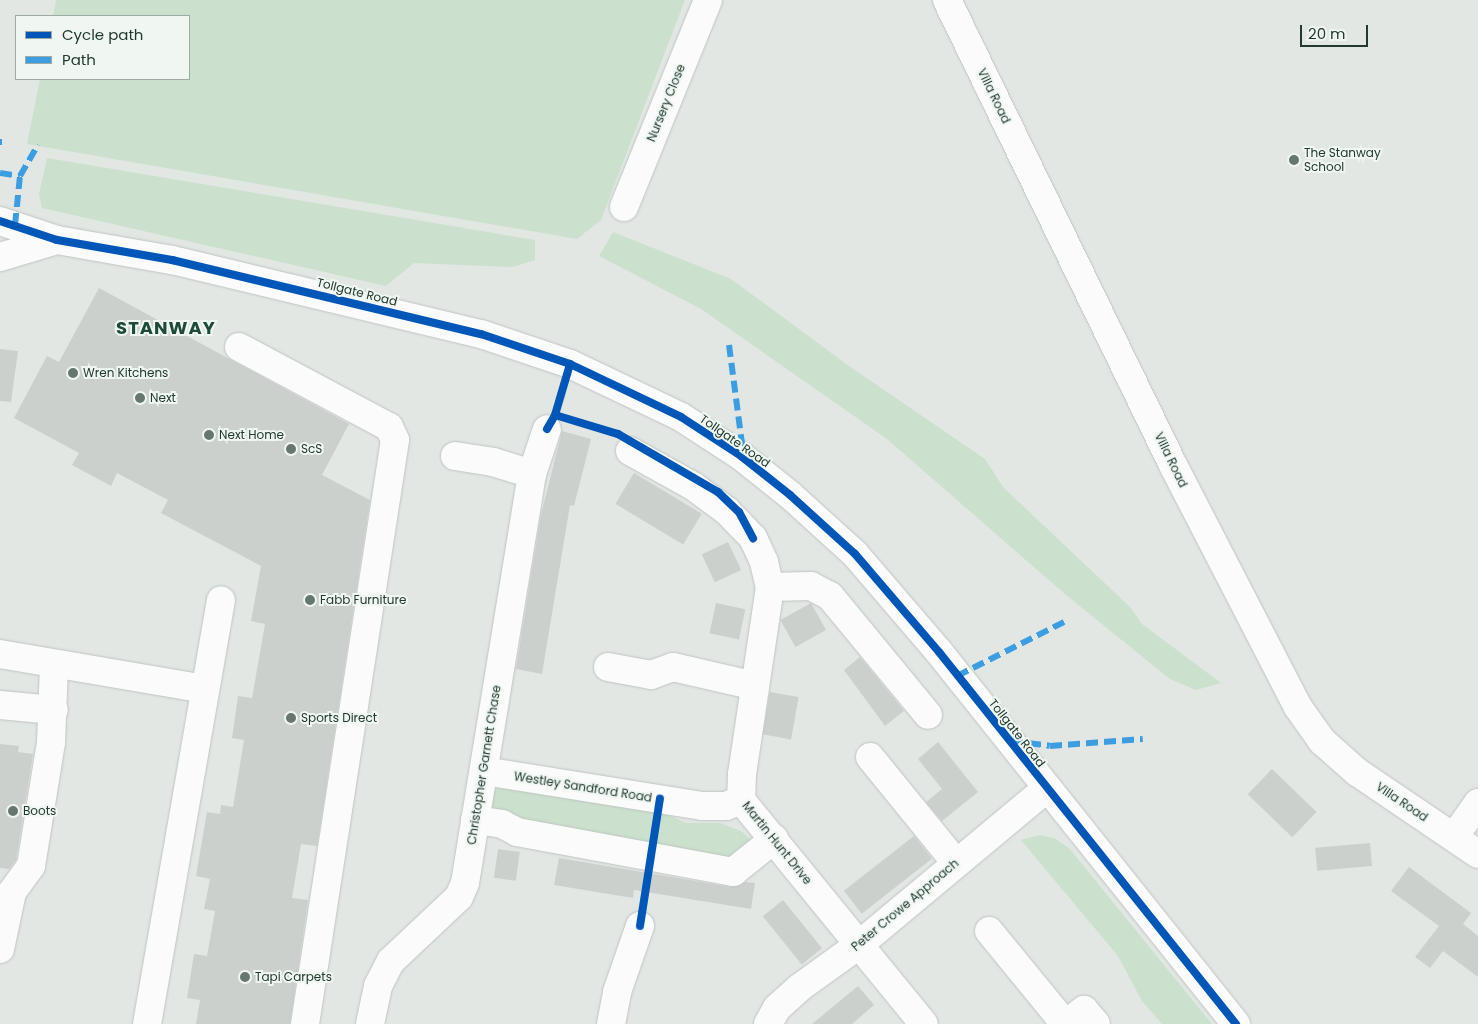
<!DOCTYPE html>
<html>
<head>
<meta charset="utf-8">
<style>
  body { margin:0 }
  #map { position:relative; width:1478px; height:1024px; overflow:hidden; background:#e2e7e4; font-family:Poppins,sans-serif }
  div>[style] { position:absolute }
  .green>* { inset:0; background:#cbe0cd }
  .building>* { inset:0; background:#cbd0cd; transform-origin:0 0 }
  .roads { filter:drop-shadow(0 0 1px #bfc4c1) drop-shadow(0 0 1px #bfc4c1) }
  .minor>* { height:28px; margin:-14px; padding:0 14px; transform-origin:14px; border-radius:14px; background:#fbfbfb }
  .quiet>* { height:6px; margin-top:-3px; transform-origin:0; background:repeating-linear-gradient(90deg,#3c9ee1 0 12px,transparent 0 18px) }
  .cycleway>* { height:8px; margin:-4px; padding:0 4px; transform-origin:4px; border-radius:4px; background:#0057b8 }
  .dots>* { width:14px; height:14px; translate:-50% -50%; box-sizing:border-box; border:2px solid #f0f7f2; border-radius:50% }
  span { translate:-50% -50%; white-space:nowrap; text-align:center; line-height:1.15; -webkit-text-stroke:4px #f0f7f2; paint-order:stroke }
  .street-label { font-size:12px; color:#213a2e }
  .poi-label { font-size:12px; color:#213a2e }
  .left { translate:0 -50%; text-align:left }
  .district-label { font-size:18px; color:#1e4b37; font-weight:700; letter-spacing:1px }
  .legend { position:absolute; left:15px; top:15px; width:175px; height:65px; box-sizing:border-box; background:#f0f7f2; border:1px solid #9daba4; margin:0; padding:6px 9px; list-style:none; font-size:15px; color:#213a2e }
  .legend li { display:flex; align-items:center; gap:10px; height:25px }
  .legend b { width:25px; border:1px solid #9daba4 }
  .scale { position:absolute; left:1300px; top:25px; width:68px; height:22px; box-sizing:border-box; border:2px solid #213a2e; border-top:0; padding-left:6px; font-size:15px; line-height:18px; white-space:nowrap; color:#213a2e; -webkit-text-stroke:4px #f0f7f2; paint-order:stroke }
</style>
</head>
<body>
<div id="map">
  <div class="green">
    <i style="clip-path:polygon(56px 0,685px 0,601px 220px,577px 239px,27px 144px,40px 79px,189px 79px,189px 16px,53px 16px)"></i>
    <i style="clip-path:polygon(47px 158px,535px 240px,535px 260px,513px 267px,414px 263px,386px 286px,42px 208px,39px 194px)"></i>
    <i style="clip-path:polygon(613px 232px,731px 279px,849px 366px,985px 459px,1003px 487px,1131px 608px,1142px 624px,1221px 683px,1196px 690px,1170px 679px,1066px 595px,887px 439px,701px 309px,599px 256px)"></i>
    <i style="clip-path:polygon(499px 787px,666px 814px,686px 823px,720px 823px,741px 831px,754px 842px,734px 859px,488px 813px,492px 791px)"></i>
    <i style="clip-path:polygon(1040px 835px,1054px 838px,1069px 848px,1212px 1024px,1162px 1024px,1142px 1001px,1118px 956px,1021px 840px)"></i>
  </div>
  <div class="building">
    <i style="clip-path:polygon(99px 288px,349px 424px,322px 475px,370px 500px,317px 846px,301px 844px,292px 898px,308px 900px,290px 1024px,196px 1024px,200px 1000px,187px 998px,194px 954px,207px 956px,215px 911px,204px 909px,210px 879px,196px 876px,207px 812px,220px 814px,221px 805px,233px 807px,244px 740px,232px 738px,238px 696px,252px 698px,265px 624px,251px 621px,261px 566px,161px 513px,168px 500px,117px 473px,111px 486px,72px 465px,79px 453px,14px 418px,47px 356px,59px 362px)"></i>
    <i style="clip-path:polygon(0 349px,18px 351px,11px 402px,0 401px)"></i>
    <i style="clip-path:polygon(562px 431px,591px 439px,574px 506px,570px 505px,542px 674px,516px 669px,541px 515px)"></i>
    <i style="left:634px;top:473px;width:79px;height:36px;rotate:31deg"></i>
    <i style="left:728px;top:542px;width:31px;height:29px;rotate:65deg"></i>
    <i style="left:716px;top:603px;width:30px;height:31px;rotate:12deg"></i>
    <i style="left:811px;top:603px;width:31px;height:35px;rotate:61deg"></i>
    <i style="clip-path:polygon(860px 657px,904px 711px,885px 726px,844px 670px)"></i>
    <i style="left:770px;top:692px;width:29px;height:43px;rotate:10deg"></i>
    <i style="clip-path:polygon(938px 742px,978px 792px,942px 821px,926px 802px,942px 789px,918px 759px)"></i>
    <i style="clip-path:polygon(0 744px,19px 746px,18px 752px,33px 754px,16px 860px,9px 869px,0 868px)"></i>
    <i style="left:1272px;top:769px;width:62px;height:35px;rotate:44deg"></i>
    <i style="left:914px;top:836px;width:29px;height:89px;rotate:52deg"></i>
    <i style="left:1370px;top:843px;width:23px;height:55px;rotate:85deg"></i>
    <i style="left:498px;top:849px;width:22px;height:29px;rotate:8deg"></i>
    <i style="clip-path:polygon(559px 858px,730px 887px,746px 882px,755px 883px,751px 909px,634px 890px,633px 898px,554px 885px)"></i>
    <i style="clip-path:polygon(1409px 867px,1471px 913px,1463px 924px,1478px 936px,1478px 977px,1443px 951px,1430px 968px,1415px 957px,1439px 926px,1391px 891px)"></i>
    <i style="left:783px;top:900px;width:62px;height:26px;rotate:51deg"></i>
    <i style="clip-path:polygon(858px 986px,874px 1005px,852px 1024px,812px 1024px)"></i>
  </div>
  <div class="roads">
    <div class="minor">
      <i style="left:947px;top:0;width:517px;rotate:64.08deg"></i>
      <i style="left:1173px;top:465px;width:272px;rotate:62.7deg"></i>
      <i style="left:1298px;top:707px;width:42px;rotate:54.8deg"></i>
      <i style="left:1322px;top:741px;width:47px;rotate:41.5deg"></i>
      <i style="left:1357px;top:772px;width:146px;rotate:34.1deg"></i>
      <i style="left:624px;top:207px;width:223px;rotate:-67.9deg"></i>
      <i style="left:0;top:221px;width:60px;rotate:18.4deg"></i>
      <i style="left:57px;top:240px;width:117px;rotate:9.9deg"></i>
      <i style="left:172px;top:260px;width:318px;rotate:13.5deg"></i>
      <i style="left:481px;top:334px;width:94px;rotate:18.6deg"></i>
      <i style="left:570px;top:364px;width:123px;rotate:25.5deg"></i>
      <i style="left:681px;top:417px;width:72px;rotate:33deg"></i>
      <i style="left:741px;top:456px;width:63px;rotate:38.5deg"></i>
      <i style="left:790px;top:495px;width:88px;rotate:42.2deg"></i>
      <i style="left:855px;top:554px;width:129px;rotate:49.4deg"></i>
      <i style="left:939px;top:652px;width:476px;rotate:51.4deg"></i>
      <i style="left:0;top:257px;width:59px;rotate:-16.6deg"></i>
      <i style="left:239px;top:347px;width:170px;rotate:28.1deg"></i>
      <i style="left:389px;top:427px;width:14px;rotate:65deg"></i>
      <i style="left:395px;top:440px;width:591px;rotate:98.76deg"></i>
      <i style="left:630px;top:451px;width:72px;rotate:29.1deg"></i>
      <i style="left:693px;top:486px;width:42px;rotate:36.3deg"></i>
      <i style="left:727px;top:511px;width:37px;rotate:46deg"></i>
      <i style="left:753px;top:538px;width:26px;rotate:65deg"></i>
      <i style="left:764px;top:562px;width:26px;rotate:77deg"></i>
      <i style="left:770px;top:587px;width:189px;rotate:98.5deg"></i>
      <i style="left:742px;top:774px;width:26px;rotate:92deg"></i>
      <i style="left:741px;top:800px;width:289px;rotate:50.8deg"></i>
      <i style="left:455px;top:456px;width:38px;rotate:9deg"></i>
      <i style="left:493px;top:462px;width:41px;rotate:17.1deg"></i>
      <i style="left:770px;top:587px;width:41px;rotate:-1.4deg"></i>
      <i style="left:811px;top:586px;width:21px;rotate:28deg"></i>
      <i style="left:830px;top:596px;width:154px;rotate:50.5deg"></i>
      <i style="left:0;top:654px;width:208px;rotate:9.7deg"></i>
      <i style="left:608px;top:667px;width:44px;rotate:10.5deg"></i>
      <i style="left:651px;top:675px;width:23px;rotate:-20deg"></i>
      <i style="left:673px;top:667px;width:84px;rotate:13deg"></i>
      <i style="left:0;top:705px;width:54px;rotate:5.3deg"></i>
      <i style="left:870px;top:757px;width:136px;rotate:50.9deg"></i>
      <i style="left:484px;top:771px;width:221px;rotate:9.1deg"></i>
      <i style="left:702px;top:806px;width:24px"></i>
      <i style="left:726px;top:806px;width:16px;rotate:-22deg"></i>
      <i style="left:475px;top:820px;width:27px;rotate:8deg"></i>
      <i style="left:502px;top:824px;width:17px;rotate:28deg"></i>
      <i style="left:517px;top:832px;width:220px;rotate:10.5deg"></i>
      <i style="left:733px;top:872px;width:53px;rotate:-38.8deg"></i>
      <i style="left:1454px;top:837px;width:42px;rotate:-54.8deg"></i>
      <i style="left:989px;top:931px;width:120px;rotate:50.7deg"></i>
      <i style="left:0;top:949px;width:58px;rotate:-78.1deg"></i>
      <i style="left:12px;top:892px;width:32px;rotate:-54deg"></i>
      <i style="left:31px;top:866px;width:125px;rotate:-80.8deg"></i>
      <i style="left:51px;top:743px;width:78px;rotate:-87.8deg"></i>
      <i style="left:147px;top:1024px;width:430px;rotate:-80.1deg"></i>
      <i style="left:370px;top:1024px;width:39px;rotate:-78deg"></i>
      <i style="left:378px;top:986px;width:28px;rotate:-63deg"></i>
      <i style="left:391px;top:961px;width:93px;rotate:-43.3deg"></i>
      <i style="left:459px;top:897px;width:15px;rotate:-67deg"></i>
      <i style="left:465px;top:883px;width:414px;rotate:-80.7deg"></i>
      <i style="left:532px;top:474px;width:47px;rotate:-71.6deg"></i>
      <i style="left:611px;top:1024px;width:33px;rotate:-79deg"></i>
      <i style="left:617px;top:992px;width:70px;rotate:-70.8deg"></i>
      <i style="left:768px;top:1024px;width:18px;rotate:-61deg"></i>
      <i style="left:777px;top:1008px;width:30px;rotate:-42deg"></i>
      <i style="left:799px;top:988px;width:75px;rotate:-35.8deg"></i>
      <i style="left:860px;top:944px;width:242px;rotate:-39.8deg"></i>
      <i style="left:1066px;top:1024px;width:23px;rotate:-38deg"></i>
      <i style="left:1084px;top:1010px;width:18px;rotate:49deg"></i>
    </div>
  </div>
  <div class="quiet">
    <i style="left:0;top:142px;width:2px"></i>
    <i style="left:0;top:173px;width:20px;rotate:9deg"></i>
    <i style="left:15px;top:225px;width:49px;rotate:-84.2deg"></i>
    <i style="left:20px;top:176px;width:36px;rotate:-60deg"></i>
    <i style="left:729px;top:345px;width:115px;rotate:82.5deg"></i>
    <i style="left:957px;top:676px;width:124px;rotate:-26.8deg"></i>
    <i style="left:1011px;top:741px;width:39px;rotate:7deg"></i>
    <i style="left:1050px;top:746px;width:93px;rotate:-4.3deg"></i>
  </div>
  <div class="cycleway">
    <i style="left:0;top:221px;width:60px;rotate:18.4deg"></i>
    <i style="left:57px;top:240px;width:117px;rotate:9.9deg"></i>
    <i style="left:172px;top:260px;width:318px;rotate:13.5deg"></i>
    <i style="left:481px;top:334px;width:94px;rotate:18.6deg"></i>
    <i style="left:570px;top:364px;width:123px;rotate:25.5deg"></i>
    <i style="left:681px;top:417px;width:72px;rotate:33deg"></i>
    <i style="left:741px;top:456px;width:63px;rotate:38.5deg"></i>
    <i style="left:790px;top:495px;width:88px;rotate:42.2deg"></i>
    <i style="left:855px;top:554px;width:129px;rotate:49.4deg"></i>
    <i style="left:939px;top:652px;width:476px;rotate:51.4deg"></i>
    <i style="left:555px;top:415px;width:66px;rotate:16.8deg"></i>
    <i style="left:618px;top:434px;width:116px;rotate:30.1deg"></i>
    <i style="left:718px;top:492px;width:29px;rotate:44deg"></i>
    <i style="left:739px;top:512px;width:30px;rotate:62deg"></i>
    <i style="left:547px;top:429px;width:16px;rotate:-60deg"></i>
    <i style="left:555px;top:415px;width:53px;rotate:-73.6deg"></i>
    <i style="left:640px;top:926px;width:129px;rotate:-81.1deg"></i>
  </div>
  <div class="dots">
    <i style="left:1294px;top:160px;background:#65776e"></i>
    <i style="left:73px;top:373px;background:#65776e"></i>
    <i style="left:140px;top:398px;background:#65776e"></i>
    <i style="left:209px;top:435px;background:#65776e"></i>
    <i style="left:291px;top:449px;background:#65776e"></i>
    <i style="left:310px;top:600px;background:#65776e"></i>
    <i style="left:291px;top:718px;background:#65776e"></i>
    <i style="left:13px;top:811px;background:#65776e"></i>
    <i style="left:245px;top:977px;background:#65776e"></i>
  </div>
  <div class="street-label">
    <span style="left:994px;top:96px;rotate:64deg">Villa Road</span>
    <span style="left:666px;top:103px;rotate:-68deg">Nursery Close</span>
    <span style="left:357px;top:292px;rotate:14deg">Tollgate Road</span>
    <span style="left:735px;top:441px;rotate:35deg">Tollgate Road</span>
    <span style="left:1171px;top:460px;rotate:64deg">Villa Road</span>
    <span style="left:1017px;top:733px;rotate:52deg">Tollgate Road</span>
    <span style="left:484px;top:765px;rotate:-81deg">Christopher Garnett Chase</span>
    <span style="left:583px;top:787px;rotate:9deg">Westley Sandford Road</span>
    <span style="left:1402px;top:802px;rotate:34deg">Villa Road</span>
    <span style="left:777px;top:843px;rotate:51deg">Martin Hunt Drive</span>
    <span style="left:905px;top:905px;rotate:-40deg">Peter Crowe Approach</span>
  </div>
  <div class="poi-label">
    <span class="left" style="left:1304px;top:160px">The Stanway<br>School</span>
    <span class="left" style="left:83px;top:373px">Wren Kitchens</span>
    <span class="left" style="left:150px;top:398px">Next</span>
    <span class="left" style="left:219px;top:435px">Next Home</span>
    <span class="left" style="left:301px;top:449px">ScS</span>
    <span class="left" style="left:320px;top:600px">Fabb Furniture</span>
    <span class="left" style="left:301px;top:718px">Sports Direct</span>
    <span class="left" style="left:23px;top:811px">Boots</span>
    <span class="left" style="left:255px;top:977px">Tapi Carpets</span>
  </div>
  <div class="district-label">
    <span style="left:166px;top:328px">STANWAY</span>
  </div>
  <ul class="legend">
  <li><b style="height:6px;background:#0057b8"></b>Cycle path</li>
  <li><b style="height:6px;background:#3c9ee1"></b>Path</li>
  </ul>
  <div class="scale">20 m</div>
</div>
</body>
</html>
